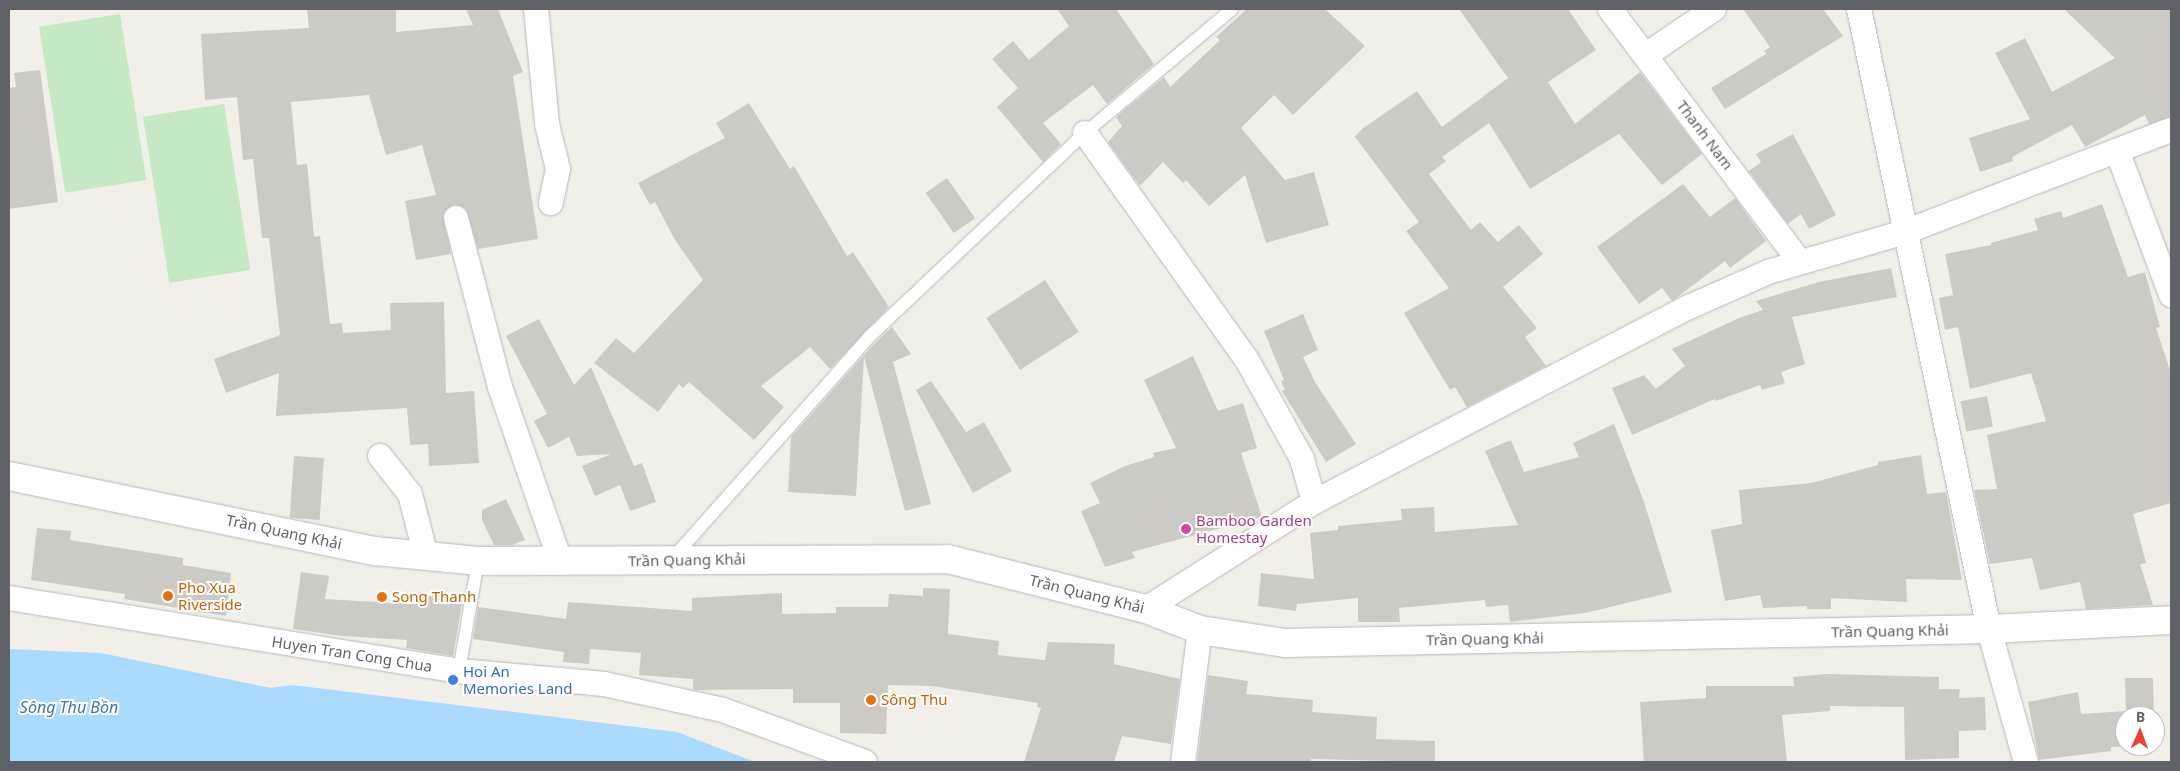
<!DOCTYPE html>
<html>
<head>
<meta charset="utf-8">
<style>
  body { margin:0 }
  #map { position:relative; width:2180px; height:771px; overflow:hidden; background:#f1efe8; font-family:"Noto Sans",sans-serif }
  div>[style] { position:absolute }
  .green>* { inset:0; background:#c5e8c5; transform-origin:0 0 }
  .water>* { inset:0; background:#aadaff }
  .building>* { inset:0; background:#cccac5; transform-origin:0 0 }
  .roads { filter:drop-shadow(0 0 1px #b5b8bc) drop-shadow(0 0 1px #b5b8bc) }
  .service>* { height:12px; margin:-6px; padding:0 6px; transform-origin:6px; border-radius:6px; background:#fff }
  .minor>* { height:24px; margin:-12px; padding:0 12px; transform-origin:12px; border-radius:12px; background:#fff }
  .tertiary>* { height:28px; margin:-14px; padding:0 14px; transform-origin:14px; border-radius:14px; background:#fff }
  .dots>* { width:14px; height:14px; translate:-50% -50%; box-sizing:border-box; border:2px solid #fff; border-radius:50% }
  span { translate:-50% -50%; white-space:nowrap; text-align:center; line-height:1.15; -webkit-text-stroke:4px #fff; paint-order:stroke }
  .street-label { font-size:15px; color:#5f6368 }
  .hotel-label { font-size:15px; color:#b23c85 }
  .left { translate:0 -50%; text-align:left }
  .food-label { font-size:15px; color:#c56008 }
  .shop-label { font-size:15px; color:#366cbe }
  .water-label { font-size:16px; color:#4174aa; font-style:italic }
  .frame { position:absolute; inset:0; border:10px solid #5f6368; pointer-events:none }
  .north { position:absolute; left:2115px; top:706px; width:50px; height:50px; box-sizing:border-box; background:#fff; border:1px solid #bfc1c3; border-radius:50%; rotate:2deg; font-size:14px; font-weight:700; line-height:20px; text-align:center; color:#5f6368 }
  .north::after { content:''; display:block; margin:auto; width:18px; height:22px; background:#ea4335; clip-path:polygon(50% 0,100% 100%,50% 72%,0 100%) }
</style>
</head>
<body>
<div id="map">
  <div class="green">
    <i style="left:120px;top:14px;width:168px;height:82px;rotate:81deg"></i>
    <i style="left:224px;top:104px;width:168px;height:82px;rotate:81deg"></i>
  </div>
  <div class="water">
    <i style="clip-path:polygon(9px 649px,101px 653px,271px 688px,292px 685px,677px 732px,755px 762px,9px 762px)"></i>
  </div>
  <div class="building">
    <i style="clip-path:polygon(307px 9px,396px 9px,396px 32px,473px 25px,466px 9px,498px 9px,523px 72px,513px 76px,538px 239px,478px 249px,466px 209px,453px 205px,443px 215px,451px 254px,416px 260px,405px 201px,436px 195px,422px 145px,386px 155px,369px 95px,291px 102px,297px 165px,307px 164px,314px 237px,320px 236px,330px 324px,342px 323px,343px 333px,391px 330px,390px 303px,444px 302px,446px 393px,474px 391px,479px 463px,429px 466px,428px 444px,410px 445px,407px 408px,276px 416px,279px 373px,226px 393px,214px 359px,280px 335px,269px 238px,262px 238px,253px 159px,243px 160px,237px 97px,205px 100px,201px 34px,309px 28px)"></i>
    <i style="clip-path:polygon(1057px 9px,1116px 9px,1154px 64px,1107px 104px,1093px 85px,1043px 123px,1061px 144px,1043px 162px,997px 107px,1018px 88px,992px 59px,1013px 41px,1029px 60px,1069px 26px)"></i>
    <i style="clip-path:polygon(1247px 9px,1325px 9px,1365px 46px,1293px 115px,1274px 95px,1241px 128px,1285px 180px,1314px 172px,1329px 225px,1266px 243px,1245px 175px,1209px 206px,1186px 180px,1183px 183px,1163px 162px,1140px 186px,1108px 142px,1122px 126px,1116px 117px,1164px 77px,1170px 87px,1220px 40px,1216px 37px)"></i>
    <i style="clip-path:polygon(1459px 9px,1568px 9px,1596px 50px,1548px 82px,1575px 124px,1640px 72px,1702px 154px,1662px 185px,1619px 134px,1530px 189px,1489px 123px,1442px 157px,1446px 161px,1429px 174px,1471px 230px,1480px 222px,1498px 242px,1519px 225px,1543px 254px,1503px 287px,1537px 328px,1525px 337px,1546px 366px,1467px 407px,1455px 387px,1450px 390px,1404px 313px,1449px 288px,1406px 231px,1419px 222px,1355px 137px,1362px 129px,1417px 91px,1442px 127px,1508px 78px)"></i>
    <i style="clip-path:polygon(1743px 9px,1823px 9px,1843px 36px,1725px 109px,1711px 88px,1766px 54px,1764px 51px,1770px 47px)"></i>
    <i style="clip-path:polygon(2064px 9px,2171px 9px,2171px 117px,2149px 124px,2145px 115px,2085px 147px,2072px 125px,2012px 157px,2013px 161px,1980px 172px,1969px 138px,2030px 119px,1995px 53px,2025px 38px,2052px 92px,2115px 58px)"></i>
    <i style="clip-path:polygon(40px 70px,58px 202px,9px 209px,9px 88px,16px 87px,14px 73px)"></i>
    <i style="clip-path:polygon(749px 103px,790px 169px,794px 166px,847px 256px,853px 252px,889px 307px,830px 369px,810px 347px,761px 386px,784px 407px,754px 440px,689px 382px,683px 388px,679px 384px,658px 412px,594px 363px,616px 338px,634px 353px,703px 280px,675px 240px,655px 202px,650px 205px,638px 183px,725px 138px,716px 123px)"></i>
    <i style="clip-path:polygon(1793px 134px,1836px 215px,1809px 229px,1801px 214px,1788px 224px,1749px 171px,1761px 162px,1756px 154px)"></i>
    <i style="left:947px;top:178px;width:49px;height:26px;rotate:55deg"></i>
    <i style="clip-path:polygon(1683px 184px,1710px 217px,1735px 198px,1766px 241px,1730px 268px,1725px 261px,1672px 301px,1662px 288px,1639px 304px,1597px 247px)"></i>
    <i style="clip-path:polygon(2102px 204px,2128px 277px,2145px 272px,2160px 327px,2156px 328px,2171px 373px,2171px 503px,2133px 514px,2146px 563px,2140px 564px,2153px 605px,2086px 609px,2080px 582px,2040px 590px,2032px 558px,1990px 564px,1974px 490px,1997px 489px,1987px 435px,2046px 421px,2031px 373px,1970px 389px,1958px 327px,1945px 330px,1939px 298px,1953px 295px,1945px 254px,1991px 245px,1991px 243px,2038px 230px,2034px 219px,2061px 211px,2063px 218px)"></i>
    <i style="clip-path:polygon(1891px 268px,1897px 297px,1792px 317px,1805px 364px,1781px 372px,1785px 383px,1762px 390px,1760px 385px,1716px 401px,1715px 399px,1632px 435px,1612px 388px,1644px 375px,1656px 389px,1685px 366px,1672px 349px,1739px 318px,1763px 310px,1756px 301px,1819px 282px)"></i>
    <i style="left:1045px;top:280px;width:62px;height:70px;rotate:57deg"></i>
    <i style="clip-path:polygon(1303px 314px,1318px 350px,1303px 357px,1315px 382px,1356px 444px,1326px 462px,1282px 391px,1285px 390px,1281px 381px,1284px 380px,1264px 331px)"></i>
    <i style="clip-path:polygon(539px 319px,574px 385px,591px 367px,634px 466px,642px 463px,656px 502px,630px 511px,620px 485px,595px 496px,582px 466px,611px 454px,577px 456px,569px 437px,548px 448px,534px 421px,547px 414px,506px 336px)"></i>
    <i style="clip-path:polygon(892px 327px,911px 354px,893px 362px,931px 504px,905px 511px,864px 357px,856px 496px,788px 492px,791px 437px,874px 344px)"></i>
    <i style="clip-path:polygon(1193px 356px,1218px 411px,1243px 403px,1257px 448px,1241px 453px,1262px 517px,1132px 552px,1135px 558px,1105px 567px,1081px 511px,1100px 503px,1090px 483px,1125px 466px,1154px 457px,1153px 453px,1176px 448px,1144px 380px)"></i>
    <i style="clip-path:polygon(931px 381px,966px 432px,984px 422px,1012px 471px,973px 493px,916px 390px)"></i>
    <i style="left:1987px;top:396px;width:31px;height:27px;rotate:79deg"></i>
    <i style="clip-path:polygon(1614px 424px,1644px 502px,1672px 592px,1585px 613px,1510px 622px,1508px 605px,1486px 607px,1485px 600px,1399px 608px,1400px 622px,1358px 622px,1358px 598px,1297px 604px,1296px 611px,1258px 606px,1261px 573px,1314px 579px,1310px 533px,1338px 530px,1338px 526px,1402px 520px,1401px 509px,1434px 507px,1435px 532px,1518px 525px,1485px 451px,1511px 440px,1524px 472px,1579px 457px,1573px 443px)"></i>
    <i style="clip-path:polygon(1921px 455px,1927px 494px,1946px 492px,1962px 580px,1906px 579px,1907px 602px,1831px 598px,1831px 609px,1807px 609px,1807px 606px,1763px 608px,1760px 595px,1725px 601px,1711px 530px,1742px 524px,1739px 490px,1811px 483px,1878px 465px,1878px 462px)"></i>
    <i style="left:294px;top:456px;width:30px;height:62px;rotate:4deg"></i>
    <i style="clip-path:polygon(506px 499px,525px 540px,512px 545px,494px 545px,482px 520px,482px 510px)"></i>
    <i style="clip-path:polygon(37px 528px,71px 531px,70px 540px,183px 558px,183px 565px,231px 573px,226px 616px,124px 599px,125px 594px,31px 580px)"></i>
    <i style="clip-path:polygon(301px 572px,329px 576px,325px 599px,409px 604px,410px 595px,458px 598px,458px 604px,462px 604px,453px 656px,406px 648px,407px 640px,343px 636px,293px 629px)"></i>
    <i style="clip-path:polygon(923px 588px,950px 589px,948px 634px,999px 641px,998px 655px,1045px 660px,1048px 642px,1115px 644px,1114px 664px,1180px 679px,1171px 744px,1122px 736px,1114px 762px,1024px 762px,1041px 708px,1037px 707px,1038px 703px,932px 686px,888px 685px,886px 734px,840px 733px,840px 703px,793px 703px,793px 689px,696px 690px,693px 689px,693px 679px,639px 675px,641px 653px,590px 649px,589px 664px,563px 662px,564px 652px,473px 639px,478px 607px,566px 619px,568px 602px,692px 611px,692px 598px,782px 593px,782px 614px,836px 613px,836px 607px,888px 607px,889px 594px,923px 596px)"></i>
    <i style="clip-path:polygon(1827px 674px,1939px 677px,1939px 689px,1960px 689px,1959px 698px,1985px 697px,1986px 730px,1959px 731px,1959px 758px,1905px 760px,1904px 707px,1830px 706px,1830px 711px,1782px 715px,1787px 762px,1644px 762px,1640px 702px,1706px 698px,1706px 686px,1794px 686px,1793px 677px)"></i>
    <i style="clip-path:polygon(1208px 675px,1248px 681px,1246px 694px,1313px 700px,1312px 712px,1377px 717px,1376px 739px,1435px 741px,1435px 762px,1311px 759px,1311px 762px,1197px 762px)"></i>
    <i style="clip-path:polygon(2125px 678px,2153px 678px,2154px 716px,2125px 716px,2125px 746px,2138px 746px,2111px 747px,2111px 751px,2039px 760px,2028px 702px,2078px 692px,2081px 714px,2126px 711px)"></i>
  </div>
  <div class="roads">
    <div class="service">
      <i style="left:672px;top:559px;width:295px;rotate:-48.4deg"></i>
      <i style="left:868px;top:338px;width:299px;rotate:-43.4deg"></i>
      <i style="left:1085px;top:133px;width:192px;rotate:-40.1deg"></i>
      <i style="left:459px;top:671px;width:112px;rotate:-80.2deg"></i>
    </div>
    <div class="minor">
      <i style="left:536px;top:9px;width:116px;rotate:84.5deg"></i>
      <i style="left:547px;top:124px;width:46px;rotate:76.3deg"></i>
      <i style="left:558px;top:169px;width:35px;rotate:102deg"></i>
      <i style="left:1610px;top:9px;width:315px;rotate:53.1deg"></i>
      <i style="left:1859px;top:9px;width:633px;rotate:78.16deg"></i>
      <i style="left:1989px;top:629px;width:138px;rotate:74.5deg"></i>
      <i style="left:1646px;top:55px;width:82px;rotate:-34.1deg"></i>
      <i style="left:1085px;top:133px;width:279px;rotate:54.5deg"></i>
      <i style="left:1247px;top:360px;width:113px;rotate:60.9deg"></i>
      <i style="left:1302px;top:459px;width:45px;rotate:74.4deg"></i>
      <i style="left:2118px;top:153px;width:152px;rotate:69.5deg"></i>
      <i style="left:456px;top:218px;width:175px;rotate:75.4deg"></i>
      <i style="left:500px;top:387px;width:186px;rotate:70.9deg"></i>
      <i style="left:380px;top:456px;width:48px;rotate:51.7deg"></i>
      <i style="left:410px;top:494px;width:64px;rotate:75.5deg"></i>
      <i style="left:9px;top:598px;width:456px;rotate:9.2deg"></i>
      <i style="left:459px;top:671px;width:146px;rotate:5.1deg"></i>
      <i style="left:604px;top:684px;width:122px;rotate:12.3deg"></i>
      <i style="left:723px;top:710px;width:151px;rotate:20.1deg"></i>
      <i style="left:1146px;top:609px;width:199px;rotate:-32.5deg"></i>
      <i style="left:1314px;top:502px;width:423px;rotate:-27.5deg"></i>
      <i style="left:1689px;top:307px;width:86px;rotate:-23.9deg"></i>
      <i style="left:1768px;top:272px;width:143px;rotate:-16.3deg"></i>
      <i style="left:1905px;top:232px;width:285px;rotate:-21deg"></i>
      <i style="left:1183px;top:762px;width:133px;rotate:-82.7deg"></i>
    </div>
    <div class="tertiary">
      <i style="left:9px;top:476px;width:374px;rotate:11.6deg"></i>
      <i style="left:375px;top:551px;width:103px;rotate:5.5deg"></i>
      <i style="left:478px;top:561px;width:470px;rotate:-0.2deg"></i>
      <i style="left:948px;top:559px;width:204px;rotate:14.2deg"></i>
      <i style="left:1146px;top:609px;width:58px;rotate:21.3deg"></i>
      <i style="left:1200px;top:630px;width:86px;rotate:8.7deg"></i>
      <i style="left:1285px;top:643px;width:704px;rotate:-1.14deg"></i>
      <i style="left:1989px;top:629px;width:182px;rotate:-2.8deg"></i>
    </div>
  </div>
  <div class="dots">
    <i style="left:1186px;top:529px;background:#d1479c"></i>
    <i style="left:168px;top:596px;background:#e8710a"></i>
    <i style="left:382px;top:597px;background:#e8710a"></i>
    <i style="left:453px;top:680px;background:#3f7fe0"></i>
    <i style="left:871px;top:700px;background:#e8710a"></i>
  </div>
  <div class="street-label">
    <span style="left:1705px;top:135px;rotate:53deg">Thanh Nam</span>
    <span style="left:284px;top:532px;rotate:12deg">Trần Quang Khải</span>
    <span style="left:687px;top:560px;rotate:-1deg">Trần Quang Khải</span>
    <span style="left:1087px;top:594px;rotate:14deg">Trần Quang Khải</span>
    <span style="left:1890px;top:631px;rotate:-1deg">Trần Quang Khải</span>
    <span style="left:1485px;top:639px;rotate:-1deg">Trần Quang Khải</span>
    <span style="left:352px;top:654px;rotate:9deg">Huyen Tran Cong Chua</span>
  </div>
  <div class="hotel-label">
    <span class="left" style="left:1196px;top:529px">Bamboo Garden<br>Homestay</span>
  </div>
  <div class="food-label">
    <span class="left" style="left:178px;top:596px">Pho Xua<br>Riverside</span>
    <span class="left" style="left:392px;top:597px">Song Thanh</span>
    <span class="left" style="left:881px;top:700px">Sông Thu</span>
  </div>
  <div class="shop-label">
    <span class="left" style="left:463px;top:680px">Hoi An<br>Memories Land</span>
  </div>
  <div class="water-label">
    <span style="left:69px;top:707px">Sông Thu Bồn</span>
  </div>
  <div class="frame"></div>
  <div class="north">B</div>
</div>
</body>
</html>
